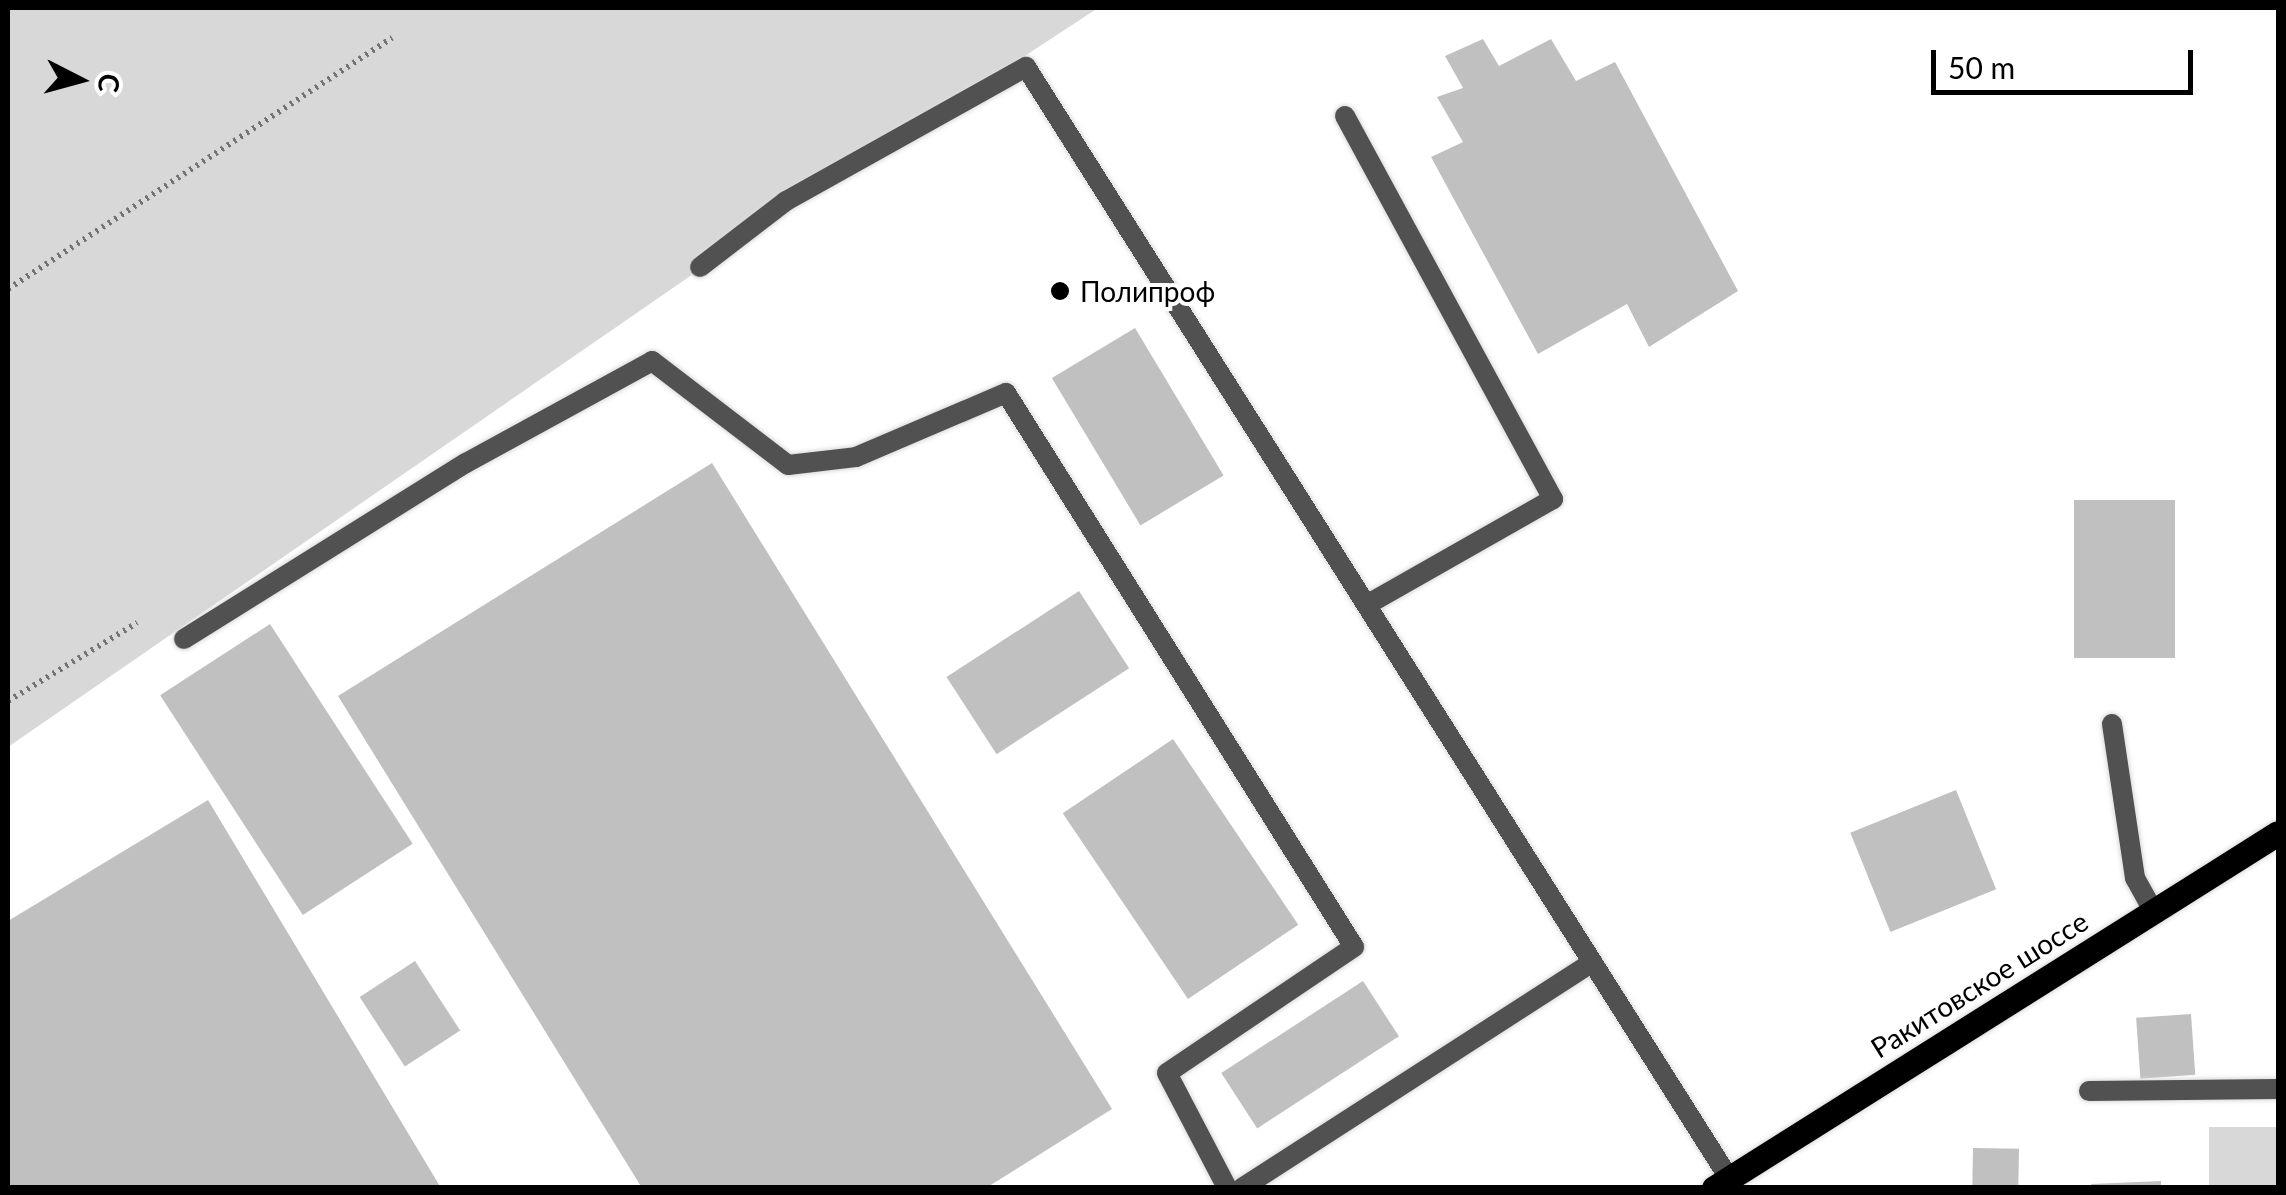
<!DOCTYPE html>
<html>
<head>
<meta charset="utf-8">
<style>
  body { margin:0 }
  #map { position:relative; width:2286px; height:1195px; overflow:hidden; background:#fff; font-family:Lato,sans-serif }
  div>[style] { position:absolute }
  .green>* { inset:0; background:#d8d8d8; transform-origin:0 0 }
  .building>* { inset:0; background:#c0c0c0; transform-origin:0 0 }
  .path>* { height:6px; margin-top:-3px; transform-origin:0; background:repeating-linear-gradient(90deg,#737373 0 2.5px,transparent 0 7.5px) }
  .roads { filter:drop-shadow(0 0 2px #dbdbdb) drop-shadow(0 0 2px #dbdbdb) }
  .lane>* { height:20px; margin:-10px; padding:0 10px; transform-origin:10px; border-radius:10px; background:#515151 }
  .primary>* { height:25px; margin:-12.5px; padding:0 12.5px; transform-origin:12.5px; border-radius:12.5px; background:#000 }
  .dots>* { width:28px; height:28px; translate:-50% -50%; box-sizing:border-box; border:5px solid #fff; border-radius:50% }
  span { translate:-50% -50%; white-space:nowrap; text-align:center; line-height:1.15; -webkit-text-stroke:8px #fff; paint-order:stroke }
  .poi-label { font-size:28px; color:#000 }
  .left { translate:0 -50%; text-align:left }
  .street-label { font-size:28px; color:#000 }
  .frame { position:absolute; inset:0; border:10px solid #000; pointer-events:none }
  .north { position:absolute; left:30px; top:30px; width:100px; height:100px; -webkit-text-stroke:8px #fff; paint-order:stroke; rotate:96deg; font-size:28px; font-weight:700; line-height:40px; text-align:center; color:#000 }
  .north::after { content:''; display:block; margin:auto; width:35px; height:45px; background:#000; clip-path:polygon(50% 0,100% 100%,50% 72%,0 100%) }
  .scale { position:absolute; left:1931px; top:50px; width:262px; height:45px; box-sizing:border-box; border:5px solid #000; border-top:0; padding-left:12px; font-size:30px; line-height:35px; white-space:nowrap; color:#000; -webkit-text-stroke:8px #fff; paint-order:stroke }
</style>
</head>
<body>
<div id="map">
  <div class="green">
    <i style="clip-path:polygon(8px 8px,1098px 8px,712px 261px,8px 747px)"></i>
    <i style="left:2278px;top:1127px;width:60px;height:69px;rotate:90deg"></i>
  </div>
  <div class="building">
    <i style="clip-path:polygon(1483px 39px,1499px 66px,1551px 39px,1576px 81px,1615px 62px,1738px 291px,1649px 347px,1627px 304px,1538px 354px,1431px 157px,1463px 142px,1437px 97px,1463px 88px,1445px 56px)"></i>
    <i style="left:1135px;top:328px;width:172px;height:97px;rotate:59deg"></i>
    <i style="clip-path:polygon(712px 463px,1112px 1109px,986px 1188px,642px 1188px,338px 696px)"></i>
    <i style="left:2175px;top:500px;width:158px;height:101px;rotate:90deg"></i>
    <i style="left:1079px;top:591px;width:92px;height:158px;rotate:57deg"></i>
    <i style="left:270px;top:624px;width:262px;height:131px;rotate:57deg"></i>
    <i style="left:1173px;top:739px;width:224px;height:133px;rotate:56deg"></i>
    <i style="left:1956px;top:790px;width:107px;height:114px;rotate:68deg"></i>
    <i style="clip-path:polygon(208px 800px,441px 1188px,8px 1188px,8px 921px)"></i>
    <i style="left:415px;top:961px;width:83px;height:66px;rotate:57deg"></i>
    <i style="left:1363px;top:981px;width:66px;height:169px;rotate:57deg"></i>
    <i style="left:2191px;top:1014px;width:61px;height:55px;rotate:86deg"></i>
    <i style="left:1973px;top:1148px;width:46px;height:40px;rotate:1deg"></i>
    <i style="clip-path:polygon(2161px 1181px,2161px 1188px,2092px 1188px,2091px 1184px)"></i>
  </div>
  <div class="path">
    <i style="left:8px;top:289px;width:459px;rotate:-33.2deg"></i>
    <i style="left:8px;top:701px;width:151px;rotate:-31.2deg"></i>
  </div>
  <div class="roads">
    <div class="lane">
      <i style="left:1345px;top:116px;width:436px;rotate:61.5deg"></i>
      <i style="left:1553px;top:499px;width:213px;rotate:150.4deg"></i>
      <i style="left:700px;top:267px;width:108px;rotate:-37.5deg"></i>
      <i style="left:786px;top:201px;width:275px;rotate:-29.2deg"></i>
      <i style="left:1026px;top:67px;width:1315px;rotate:57.68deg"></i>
      <i style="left:184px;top:639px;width:332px;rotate:-32deg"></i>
      <i style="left:466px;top:463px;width:212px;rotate:-28.7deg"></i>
      <i style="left:652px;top:361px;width:171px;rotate:37.4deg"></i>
      <i style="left:788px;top:465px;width:68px;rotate:-6.7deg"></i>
      <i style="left:856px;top:457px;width:163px;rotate:-23.1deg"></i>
      <i style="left:1006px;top:393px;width:654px;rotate:57.86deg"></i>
      <i style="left:1354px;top:947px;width:225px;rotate:146deg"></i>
      <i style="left:1167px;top:1073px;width:130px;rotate:62.4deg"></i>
      <i style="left:2112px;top:724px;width:156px;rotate:81.5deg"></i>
      <i style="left:2135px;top:878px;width:37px;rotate:61deg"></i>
      <i style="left:2089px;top:1091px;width:189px;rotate:-0.6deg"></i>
      <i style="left:1242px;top:1188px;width:417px;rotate:-32.8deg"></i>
    </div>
    <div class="primary">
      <i style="left:1714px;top:1188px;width:666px;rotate:-32.19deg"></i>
    </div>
  </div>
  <div class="dots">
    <i style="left:1060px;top:291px;background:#000"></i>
  </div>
  <div class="poi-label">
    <span class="left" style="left:1080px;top:291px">Полипроф</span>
  </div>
  <div class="street-label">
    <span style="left:1979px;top:984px;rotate:-32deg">Ракитовское шоссе</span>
  </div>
  <div class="frame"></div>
  <div class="north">С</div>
  <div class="scale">50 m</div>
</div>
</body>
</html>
